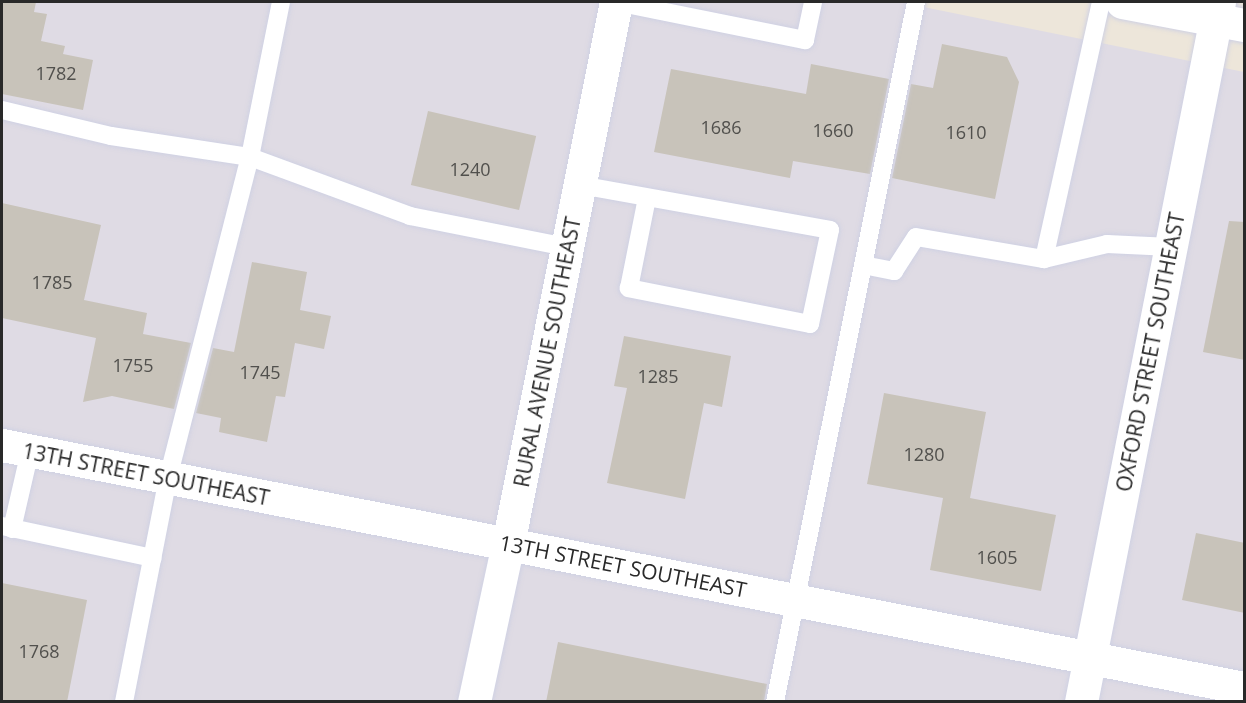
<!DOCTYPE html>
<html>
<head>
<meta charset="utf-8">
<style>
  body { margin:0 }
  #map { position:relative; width:1246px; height:703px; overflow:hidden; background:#ede6da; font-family:"Open Sans",sans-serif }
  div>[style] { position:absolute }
  .industrial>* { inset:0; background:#dfdbe4 }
  .building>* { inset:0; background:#c8c3ba; transform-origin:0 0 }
  .roads { filter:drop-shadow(0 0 2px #cfd1e3) drop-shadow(0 0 2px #cfd1e3) }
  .lane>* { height:18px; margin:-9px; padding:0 9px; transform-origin:9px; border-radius:9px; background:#fff }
  .street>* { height:33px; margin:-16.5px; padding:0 16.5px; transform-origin:16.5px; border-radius:16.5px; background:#fff }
  .secondary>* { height:33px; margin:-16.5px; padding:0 16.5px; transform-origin:16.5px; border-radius:16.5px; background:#fff }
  span { translate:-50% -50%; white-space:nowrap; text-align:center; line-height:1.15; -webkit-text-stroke:4.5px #fff; paint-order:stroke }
  .number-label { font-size:18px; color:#51504d }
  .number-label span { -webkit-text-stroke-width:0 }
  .street-label { font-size:21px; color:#292929 }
  .frame { position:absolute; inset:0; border:3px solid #292929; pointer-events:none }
</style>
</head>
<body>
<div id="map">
  <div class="industrial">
    <i style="clip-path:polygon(2px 2px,899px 2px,1244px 72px,1244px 701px,2px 701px)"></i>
  </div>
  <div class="building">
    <i style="clip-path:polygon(2px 2px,36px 2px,34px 12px,47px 14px,41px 41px,65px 46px,63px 54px,93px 60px,83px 110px,2px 94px)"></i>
    <i style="clip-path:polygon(942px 44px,1007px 57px,1019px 82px,995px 199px,892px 178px,911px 84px,933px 88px)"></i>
    <i style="clip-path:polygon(811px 64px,889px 79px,870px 174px,793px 161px,790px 178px,654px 152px,671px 69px,806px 94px)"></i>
    <i style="left:428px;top:111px;width:111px;height:76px;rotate:13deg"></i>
    <i style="clip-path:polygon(2px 203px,101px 225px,84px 300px,147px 313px,143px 334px,191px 343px,174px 409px,112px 396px,83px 402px,96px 338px,2px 318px)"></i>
    <i style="clip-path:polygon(1229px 221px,1245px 222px,1245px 360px,1203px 352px)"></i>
    <i style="clip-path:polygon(252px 262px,307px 272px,300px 310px,331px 316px,324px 349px,295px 343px,285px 397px,276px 396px,267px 442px,219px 432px,221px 418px,196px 413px,213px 348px,234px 352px)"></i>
    <i style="clip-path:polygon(624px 336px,731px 356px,722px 407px,704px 403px,685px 499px,607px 483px,627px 388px,614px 386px)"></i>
    <i style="clip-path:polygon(884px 393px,986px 412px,970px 498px,1056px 515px,1041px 591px,930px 570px,943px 498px,867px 484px)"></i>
    <i style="clip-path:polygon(1196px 533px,1245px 543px,1245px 613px,1182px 600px)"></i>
    <i style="clip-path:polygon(2px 583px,87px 600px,67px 702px,2px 702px)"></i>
    <i style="clip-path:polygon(558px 642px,767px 684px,764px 702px,546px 702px)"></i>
  </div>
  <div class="roads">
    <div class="lane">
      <i style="left:616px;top:2px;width:193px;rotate:11.4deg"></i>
      <i style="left:805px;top:40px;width:39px;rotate:-78deg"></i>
      <i style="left:2px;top:110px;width:112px;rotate:13.4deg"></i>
      <i style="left:111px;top:136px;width:141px;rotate:8.6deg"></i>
      <i style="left:250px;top:157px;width:171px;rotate:20.2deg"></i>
      <i style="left:410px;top:216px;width:160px;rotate:11.2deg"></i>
      <i style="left:580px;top:185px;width:254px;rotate:10.2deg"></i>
      <i style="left:830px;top:230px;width:96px;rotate:102deg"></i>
      <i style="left:810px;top:324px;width:185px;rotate:-168.8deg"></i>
      <i style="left:629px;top:288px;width:92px;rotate:-78.7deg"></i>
      <i style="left:1044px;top:259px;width:263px;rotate:-77.5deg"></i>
      <i style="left:863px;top:265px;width:32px;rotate:11deg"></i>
      <i style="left:894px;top:271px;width:40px;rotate:-57.1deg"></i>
      <i style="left:916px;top:237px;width:130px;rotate:9.8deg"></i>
      <i style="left:1044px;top:259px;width:65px;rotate:-13.4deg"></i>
      <i style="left:1107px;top:244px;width:64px;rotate:2.7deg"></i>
      <i style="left:2px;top:526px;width:154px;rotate:12deg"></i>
      <i style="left:12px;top:529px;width:80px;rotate:-77deg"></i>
      <i style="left:124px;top:702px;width:228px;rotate:-78.9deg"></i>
      <i style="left:168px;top:478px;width:331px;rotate:-75.7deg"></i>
      <i style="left:250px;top:157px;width:158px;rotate:-78.7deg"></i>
      <i style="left:775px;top:702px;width:714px;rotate:-78.61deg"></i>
    </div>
    <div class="street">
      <i style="left:474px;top:702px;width:162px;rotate:-77.9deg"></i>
      <i style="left:1081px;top:702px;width:713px;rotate:-78.85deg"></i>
    </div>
    <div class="secondary">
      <i style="left:1122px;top:2px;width:124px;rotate:10.7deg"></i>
      <i style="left:2px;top:445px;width:1266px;rotate:11.07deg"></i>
      <i style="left:508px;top:544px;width:553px;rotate:-78.73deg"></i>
    </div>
  </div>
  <div class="number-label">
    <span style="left:56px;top:73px">1782</span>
    <span style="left:721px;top:127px">1686</span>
    <span style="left:833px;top:130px">1660</span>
    <span style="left:966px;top:132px">1610</span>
    <span style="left:470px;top:169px">1240</span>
    <span style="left:52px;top:282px">1785</span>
    <span style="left:133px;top:365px">1755</span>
    <span style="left:260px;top:372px">1745</span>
    <span style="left:658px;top:376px">1285</span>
    <span style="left:924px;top:454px">1280</span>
    <span style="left:997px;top:557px">1605</span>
    <span style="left:39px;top:651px">1768</span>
  </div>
  <div class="street-label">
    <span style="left:547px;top:352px;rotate:-79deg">RURAL AVENUE SOUTHEAST</span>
    <span style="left:1150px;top:352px;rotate:-79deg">OXFORD STREET SOUTHEAST</span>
    <span style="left:146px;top:474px;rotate:11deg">13TH STREET SOUTHEAST</span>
    <span style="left:623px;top:566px;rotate:11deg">13TH STREET SOUTHEAST</span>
  </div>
  <div class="frame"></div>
</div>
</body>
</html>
